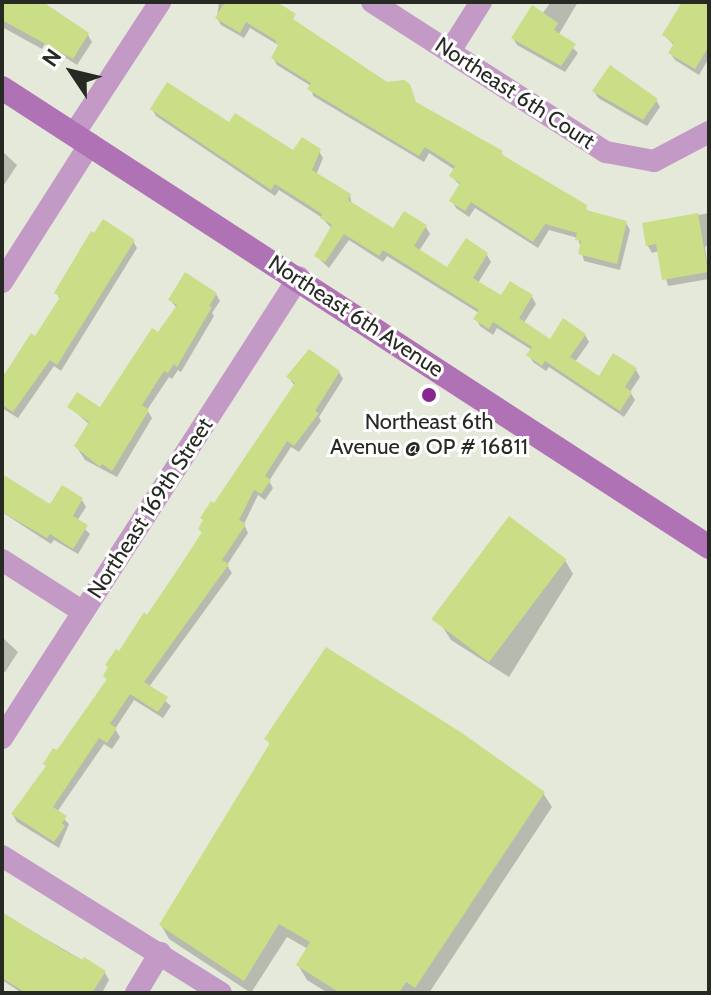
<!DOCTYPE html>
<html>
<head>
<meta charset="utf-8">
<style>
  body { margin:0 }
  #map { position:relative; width:711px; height:995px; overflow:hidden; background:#e5e9da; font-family:Cabin,sans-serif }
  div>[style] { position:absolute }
  .shadow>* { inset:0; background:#0003 }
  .building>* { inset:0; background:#cade87; transform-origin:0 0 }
  .street>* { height:22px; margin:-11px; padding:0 11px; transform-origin:11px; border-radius:11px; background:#c399c6 }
  .secondary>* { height:24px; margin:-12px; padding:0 12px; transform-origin:12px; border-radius:12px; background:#af72b4 }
  .dots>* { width:22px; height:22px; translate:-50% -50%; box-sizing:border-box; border:4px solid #fff; border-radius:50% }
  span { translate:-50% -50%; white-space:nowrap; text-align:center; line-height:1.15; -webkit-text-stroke:6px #fff; paint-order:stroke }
  .street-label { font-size:22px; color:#272923 }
  .poi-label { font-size:22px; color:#272923 }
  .frame { position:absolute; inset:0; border:4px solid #272923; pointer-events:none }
  .north { position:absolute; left:32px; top:32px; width:80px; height:80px; -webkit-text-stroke:6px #fff; paint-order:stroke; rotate:305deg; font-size:22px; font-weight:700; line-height:32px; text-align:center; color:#272923 }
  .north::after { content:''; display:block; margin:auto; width:28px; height:36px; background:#272923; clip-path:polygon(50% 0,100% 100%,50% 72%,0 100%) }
</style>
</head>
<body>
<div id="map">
  <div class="shadow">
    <i style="clip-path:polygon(2px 2px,33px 2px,88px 35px,92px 42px,77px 65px,45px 44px,42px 49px,2px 27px)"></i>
    <i style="clip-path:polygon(219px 2px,268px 2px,386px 84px,409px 85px,417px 105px,501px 153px,505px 158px,585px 207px,589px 213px,626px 223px,630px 230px,620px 270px,584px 261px,578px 238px,549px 230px,538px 248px,475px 208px,469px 217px,456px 208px,452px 201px,461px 186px,451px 176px,455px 170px,429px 153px,424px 162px,313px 96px,311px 86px,277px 65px,273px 58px,280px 46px,250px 28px,244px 38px,221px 25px,217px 18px)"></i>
    <i style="clip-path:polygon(551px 2px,578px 2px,559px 34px,578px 53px,565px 72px,517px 45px,513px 38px,542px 14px)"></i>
    <i style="clip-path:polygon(699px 2px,709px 2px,709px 58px,699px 75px,675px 60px,670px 53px,675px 46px,664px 35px)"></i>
    <i style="clip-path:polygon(594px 91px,656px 100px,660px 107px,647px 126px,598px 98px)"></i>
    <i style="clip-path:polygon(152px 109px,230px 125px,294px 153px,319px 151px,323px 158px,316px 175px,350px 195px,352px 206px,394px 231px,426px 227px,430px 234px,419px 251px,448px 269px,487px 255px,491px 262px,478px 283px,502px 298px,532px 297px,536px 304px,523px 324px,550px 341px,585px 335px,589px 342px,575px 362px,600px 379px,636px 370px,640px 377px,630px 392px,635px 400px,624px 417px,549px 367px,546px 371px,533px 362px,529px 355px,532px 350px,497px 328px,493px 335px,480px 326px,476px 319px,479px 313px,387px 256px,383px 262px,349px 240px,329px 268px,316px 256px,332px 229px,321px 217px,279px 190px,275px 196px,156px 116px)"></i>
    <i style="clip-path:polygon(2px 151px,17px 165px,2px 188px)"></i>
    <i style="clip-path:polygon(709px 213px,709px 244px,705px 247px,709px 279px,668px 286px,659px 251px,652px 253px,648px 246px,644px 225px)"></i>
    <i style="clip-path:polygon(133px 241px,137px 248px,61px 371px,54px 366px,18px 418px,2px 408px,2px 377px,36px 338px,60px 300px,57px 293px)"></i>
    <i style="clip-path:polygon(216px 294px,220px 301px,212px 313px,214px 316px,181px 372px,178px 370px,172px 379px,169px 377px,147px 410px,152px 418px,117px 477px,85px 460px,76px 446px,90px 425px,70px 407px,100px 410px,177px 308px,170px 300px)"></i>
    <i style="clip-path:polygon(339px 372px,343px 379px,319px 417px,321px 421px,299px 452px,291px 447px,269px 481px,273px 488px,265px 500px,258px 495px,244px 524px,248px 533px,227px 565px,232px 573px,149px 687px,171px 706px,163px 718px,134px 700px,115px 729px,120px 737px,112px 749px,104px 744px,57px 812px,69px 824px,59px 848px,17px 822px,13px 815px,108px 682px,105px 676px,203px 534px,200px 529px,295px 386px,289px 378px)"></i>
    <i style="clip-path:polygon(2px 477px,50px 507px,62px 488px,82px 500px,86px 507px,77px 521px,90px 534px,78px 554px,54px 540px,51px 544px,2px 512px)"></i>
    <i style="clip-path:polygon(510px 519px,565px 560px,573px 574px,509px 677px,451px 640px,442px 626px)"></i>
    <i style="clip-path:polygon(2px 637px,18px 652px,5px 672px,2px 670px)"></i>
    <i style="clip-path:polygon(267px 739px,543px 793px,552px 807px,429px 993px,328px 993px,307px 980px,298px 965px,308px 949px,287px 937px,251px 993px,169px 939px,161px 925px,271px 746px)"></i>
    <i style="clip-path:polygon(2px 914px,105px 973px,109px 980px,102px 993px,22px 993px,2px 980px)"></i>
  </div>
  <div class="building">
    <i style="clip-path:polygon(2px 2px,43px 2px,89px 33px,73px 59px,2px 20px)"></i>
    <i style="clip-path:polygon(225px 2px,277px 2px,296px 14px,293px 19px,387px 82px,404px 80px,410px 84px,416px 102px,503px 151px,501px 154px,587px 205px,586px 210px,627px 221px,617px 264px,578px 254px,581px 241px,575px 240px,577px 233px,545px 224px,533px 242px,471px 202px,465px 211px,449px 201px,460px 183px,449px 176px,455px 166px,425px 147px,419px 156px,307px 89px,311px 83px,271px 58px,278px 45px,275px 40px,246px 22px,240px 33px,215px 18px)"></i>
    <i style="clip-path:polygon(682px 2px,709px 2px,709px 46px,695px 69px,668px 53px,674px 43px,662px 35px)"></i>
    <i style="clip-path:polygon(532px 5px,558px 23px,554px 30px,576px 44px,561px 66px,511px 38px)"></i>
    <i style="clip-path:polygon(610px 65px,658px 99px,643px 120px,592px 91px)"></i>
    <i style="clip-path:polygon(167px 82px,229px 122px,235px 113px,293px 150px,302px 137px,321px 149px,312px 170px,351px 194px,348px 200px,393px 228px,404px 211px,427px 225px,414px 246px,447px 267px,466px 238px,488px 253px,473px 278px,501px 295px,510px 281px,533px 295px,519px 318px,550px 339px,563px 318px,586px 334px,570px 357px,599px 376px,613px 353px,637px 368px,625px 387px,632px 392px,620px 411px,545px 361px,542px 366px,526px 355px,532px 347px,493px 322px,489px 329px,473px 319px,479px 310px,383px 250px,379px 256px,344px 234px,325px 262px,314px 256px,332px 225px,320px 218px,322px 214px,275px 184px,271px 190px,150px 109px)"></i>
    <i style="clip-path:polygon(698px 213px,708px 272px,662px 280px,656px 244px,646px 246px,642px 223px)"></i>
    <i style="clip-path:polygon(103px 219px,135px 240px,57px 365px,50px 360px,13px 412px,2px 405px,2px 378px,31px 333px,35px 336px,60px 297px,54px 293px,91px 231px,94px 233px)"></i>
    <i style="clip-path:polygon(185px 272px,217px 293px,209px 306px,212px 307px,177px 367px,174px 364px,168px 373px,164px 371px,142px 405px,149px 410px,112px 471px,102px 464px,100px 467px,74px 446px,89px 422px,67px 407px,77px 392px,100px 407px,152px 328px,158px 332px,177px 305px,168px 300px)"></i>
    <i style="clip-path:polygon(309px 349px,340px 371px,315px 411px,319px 413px,294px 446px,287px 441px,265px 476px,271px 480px,261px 494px,254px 490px,239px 520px,246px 524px,222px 560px,229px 564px,144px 682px,168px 697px,158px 712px,130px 694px,110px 724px,117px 728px,107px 743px,99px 738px,53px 807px,67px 816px,62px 823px,65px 826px,54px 842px,11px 814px,46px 766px,43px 764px,53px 748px,57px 750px,107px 679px,103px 676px,108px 667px,105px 665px,116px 649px,119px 651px,144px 612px,147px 615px,180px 566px,202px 532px,198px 529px,203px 520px,200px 518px,211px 501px,214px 503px,272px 417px,295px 383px,286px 377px)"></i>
    <i style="clip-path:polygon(2px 474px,50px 504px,62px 485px,83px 498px,73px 516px,88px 525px,73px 549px,50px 534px,47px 538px,2px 512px)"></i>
    <i style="left:509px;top:516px;width:72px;height:129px;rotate:37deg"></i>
    <i style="clip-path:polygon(326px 647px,462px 733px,545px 792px,415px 988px,406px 982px,399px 993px,340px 993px,296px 965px,310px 942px,279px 924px,244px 981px,159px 925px,270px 743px,264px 739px)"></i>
    <i style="clip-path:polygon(2px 912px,63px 950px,82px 960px,84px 957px,106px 971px,92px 993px,26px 993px,2px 978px)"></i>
  </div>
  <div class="street">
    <i style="left:372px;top:2px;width:278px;rotate:32.7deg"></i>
    <i style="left:606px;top:152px;width:49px;rotate:10.6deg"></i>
    <i style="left:654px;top:161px;width:62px;rotate:-27.8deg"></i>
    <i style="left:450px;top:51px;width:58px;rotate:-57.7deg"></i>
    <i style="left:74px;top:134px;width:158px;rotate:-56.9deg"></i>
    <i style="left:2px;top:282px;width:164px;rotate:-57.5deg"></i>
    <i style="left:2px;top:560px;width:96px;rotate:32.7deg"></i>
    <i style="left:2px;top:738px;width:548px;rotate:-57.21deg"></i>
    <i style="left:2px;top:856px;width:258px;rotate:32deg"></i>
    <i style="left:136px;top:993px;width:47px;rotate:-59deg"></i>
  </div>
  <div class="secondary">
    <i style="left:2px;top:88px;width:843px;rotate:32.99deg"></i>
  </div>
  <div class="dots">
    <i style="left:429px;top:395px;background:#872790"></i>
  </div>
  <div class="street-label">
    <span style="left:515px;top:93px;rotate:33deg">Northeast 6th Court</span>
    <span style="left:356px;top:316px;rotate:33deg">Northeast 6th Avenue</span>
    <span style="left:150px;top:508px;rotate:-57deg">Northeast 169th Street</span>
  </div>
  <div class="poi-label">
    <span style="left:429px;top:434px">Northeast 6th<br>Avenue @ OP # 16811</span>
  </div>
  <div class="frame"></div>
  <div class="north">N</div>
</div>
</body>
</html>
